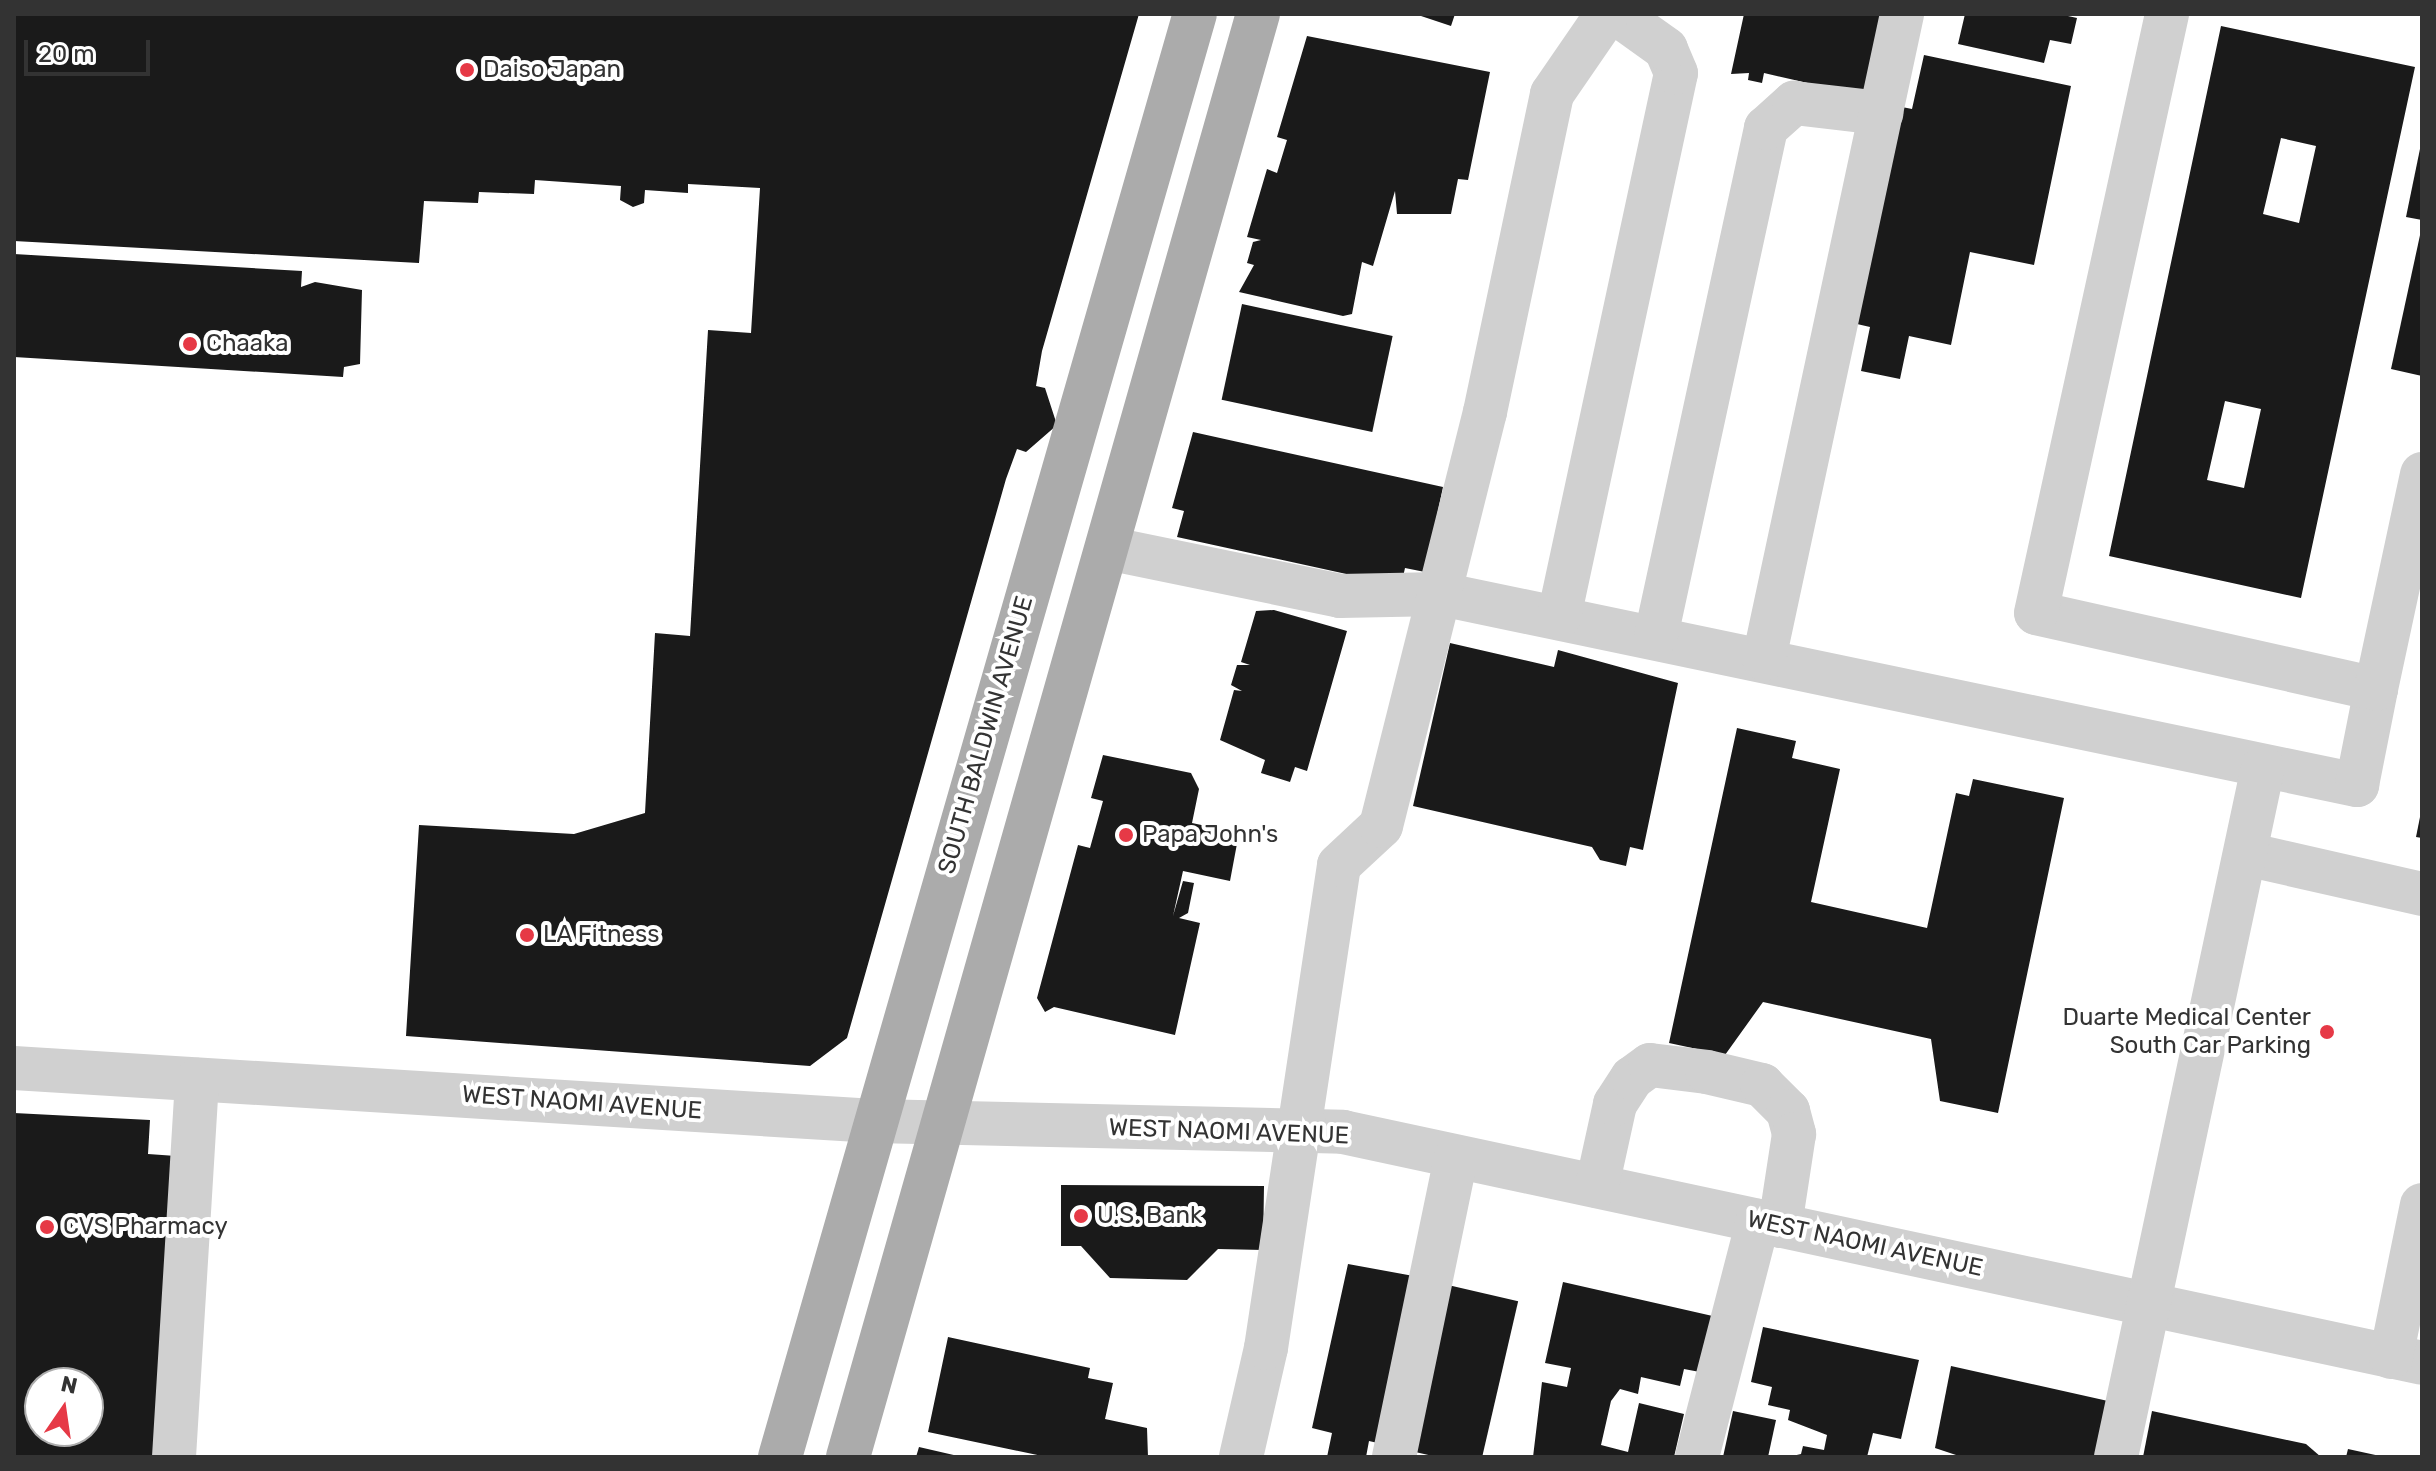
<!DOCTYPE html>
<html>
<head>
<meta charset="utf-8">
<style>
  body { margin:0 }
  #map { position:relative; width:2436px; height:1471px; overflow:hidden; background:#fff; font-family:Rubik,sans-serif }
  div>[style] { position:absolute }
  .building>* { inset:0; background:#1a1a1a; transform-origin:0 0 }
  .minor>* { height:44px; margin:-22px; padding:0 22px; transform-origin:22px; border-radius:22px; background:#d0d0d0 }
  .major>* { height:44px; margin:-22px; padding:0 22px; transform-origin:22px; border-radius:22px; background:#ababab }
  .dots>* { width:22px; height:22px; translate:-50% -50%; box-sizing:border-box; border:4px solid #fff; border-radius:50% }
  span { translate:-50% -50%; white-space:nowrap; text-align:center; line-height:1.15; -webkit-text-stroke:8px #fff; paint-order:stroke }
  .poi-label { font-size:24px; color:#333 }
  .left { translate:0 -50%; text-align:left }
  .right { translate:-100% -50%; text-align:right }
  .street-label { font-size:24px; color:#333 }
  .frame { position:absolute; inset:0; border:16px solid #333; pointer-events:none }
  .north { position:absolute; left:24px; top:1367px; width:80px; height:80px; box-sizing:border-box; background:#fff; border:2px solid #adadad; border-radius:50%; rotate:13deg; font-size:22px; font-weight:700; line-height:32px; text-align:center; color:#333 }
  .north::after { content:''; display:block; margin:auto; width:28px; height:36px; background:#e63946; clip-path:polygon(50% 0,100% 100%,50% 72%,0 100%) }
  .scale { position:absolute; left:24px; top:40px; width:126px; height:36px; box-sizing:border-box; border:4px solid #333; border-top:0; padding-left:10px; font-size:24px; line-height:28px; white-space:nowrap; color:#333; -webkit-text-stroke:6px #fff; paint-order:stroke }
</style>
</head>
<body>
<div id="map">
  <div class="building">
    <i style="clip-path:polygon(14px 14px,1139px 14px,1042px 351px,1036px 386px,1045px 388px,1057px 425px,1026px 452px,1017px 449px,1006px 479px,847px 1038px,810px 1066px,406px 1036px,419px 825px,574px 834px,645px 813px,655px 633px,690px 636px,708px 330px,751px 333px,760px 188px,688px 184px,688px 193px,645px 190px,644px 203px,633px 207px,620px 200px,621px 186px,535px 180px,534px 194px,479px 192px,478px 203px,424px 201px,419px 263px,14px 241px)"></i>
    <i style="clip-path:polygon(1415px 14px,1455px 14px,1451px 26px)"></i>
    <i style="clip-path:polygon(1744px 14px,1882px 14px,1865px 96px,1764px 73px,1762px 83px,1748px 80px,1749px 73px,1731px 74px)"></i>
    <i style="clip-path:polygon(1965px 14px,2059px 14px,2077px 18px,2071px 44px,2050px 40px,2044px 63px,1958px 44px)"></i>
    <i style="clip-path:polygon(evenodd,2221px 26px,2415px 67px,2301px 598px,2109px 556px,2221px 26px,2281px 138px,2316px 146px,2299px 223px,2263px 214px,2281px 138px,2221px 26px,2225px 401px,2261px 409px,2244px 488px,2207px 480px,2225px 401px)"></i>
    <i style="clip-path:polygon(1307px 36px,1490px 72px,1468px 180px,1458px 179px,1451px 214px,1397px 214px,1395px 191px,1373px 266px,1362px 262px,1352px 314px,1343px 316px,1239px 292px,1254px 265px,1247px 263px,1253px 242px,1261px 240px,1247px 237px,1267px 169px,1277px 173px,1287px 140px,1277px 137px)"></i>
    <i style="clip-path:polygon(1924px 55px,2071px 86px,2034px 265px,1970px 252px,1951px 345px,1909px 336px,1900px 379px,1861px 371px,1870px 327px,1857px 324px,1902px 107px,1912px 109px)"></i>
    <i style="clip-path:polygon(2421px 144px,2422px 144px,2422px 220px,2406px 217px)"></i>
    <i style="clip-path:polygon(2422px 226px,2422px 376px,2391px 369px)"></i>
    <i style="clip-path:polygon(14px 254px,302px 271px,301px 287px,315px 282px,362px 290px,360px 364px,344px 367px,343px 377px,14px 357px)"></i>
    <i style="left:1242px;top:304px;width:154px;height:98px;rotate:12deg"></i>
    <i style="clip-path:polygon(1193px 432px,1443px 487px,1425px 572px,1405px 568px,1401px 586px,1177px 537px,1184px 511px,1172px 508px)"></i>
    <i style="clip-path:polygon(1274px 610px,1347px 631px,1307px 771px,1295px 767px,1290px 782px,1261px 773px,1265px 760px,1220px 740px,1234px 690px,1242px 691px,1231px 685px,1237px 665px,1250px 665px,1241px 662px,1256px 611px)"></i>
    <i style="clip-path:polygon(1450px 643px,1554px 667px,1558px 650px,1678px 683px,1643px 850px,1630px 847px,1626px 866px,1600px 860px,1592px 847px,1413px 806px)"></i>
    <i style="clip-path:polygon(1737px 728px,1796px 741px,1792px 758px,1840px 769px,1811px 902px,1927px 928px,1956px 793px,1969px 796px,1973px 779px,2064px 798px,1998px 1113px,1940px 1101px,1931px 1039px,1763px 1002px,1725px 1055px,1669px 1043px)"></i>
    <i style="clip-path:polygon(1103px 755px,1191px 773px,1199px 789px,1192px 823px,1239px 833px,1230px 881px,1183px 871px,1173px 916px,1183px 881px,1194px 883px,1188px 913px,1179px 918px,1200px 923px,1175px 1035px,1054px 1007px,1045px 1012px,1037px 998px,1078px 845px,1090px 848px,1103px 801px,1091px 798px)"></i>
    <i style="clip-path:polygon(2421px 812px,2422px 812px,2422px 838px,2416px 837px)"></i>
    <i style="clip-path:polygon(evenodd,14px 1113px,150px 1120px,148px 1154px,176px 1156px,156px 1457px,14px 1457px,14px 1113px,40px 1383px,88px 1383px,88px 1431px,40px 1431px,40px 1383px)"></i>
    <i style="clip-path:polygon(1061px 1185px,1264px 1186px,1263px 1250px,1218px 1249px,1187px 1280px,1110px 1278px,1081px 1246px,1061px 1246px)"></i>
    <i style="clip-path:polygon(1348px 1264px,1419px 1277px,1382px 1444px,1369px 1441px,1366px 1457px,1327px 1457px,1332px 1433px,1312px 1428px)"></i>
    <i style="clip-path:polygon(1563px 1282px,1717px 1317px,1705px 1373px,1684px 1369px,1680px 1386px,1641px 1377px,1638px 1394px,1620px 1389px,1611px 1401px,1601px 1445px,1628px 1452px,1639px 1403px,1684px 1414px,1674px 1457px,1533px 1457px,1542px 1382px,1567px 1387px,1571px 1368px,1545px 1363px)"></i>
    <i style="left:1448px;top:1285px;width:72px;height:170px;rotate:13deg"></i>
    <i style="clip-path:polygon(1763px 1327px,1919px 1360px,1901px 1439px,1873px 1433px,1867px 1457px,1788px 1457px,1801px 1454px,1803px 1446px,1824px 1450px,1827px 1435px,1788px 1420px,1790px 1410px,1768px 1405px,1772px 1387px,1751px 1382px)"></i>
    <i style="clip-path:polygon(948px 1337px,1090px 1368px,1088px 1378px,1113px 1383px,1105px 1419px,1147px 1428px,1148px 1457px,1047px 1457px,928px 1432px)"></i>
    <i style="clip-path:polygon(1951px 1366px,2108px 1401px,2097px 1457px,1962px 1457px,1935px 1448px)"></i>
    <i style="clip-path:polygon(1733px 1411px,1776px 1420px,1768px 1457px,1723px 1457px)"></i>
    <i style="clip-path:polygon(2152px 1411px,2306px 1444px,2321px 1457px,2143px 1457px)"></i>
    <i style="clip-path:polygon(919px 1447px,958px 1456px,958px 1457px,916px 1457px)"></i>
    <i style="clip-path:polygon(2348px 1449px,2380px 1456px,2380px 1457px,2346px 1457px)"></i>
  </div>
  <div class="minor">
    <i style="left:1107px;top:548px;width:238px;rotate:11.6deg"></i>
    <i style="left:1340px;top:596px;width:101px;rotate:-1.1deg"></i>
    <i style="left:1441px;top:594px;width:936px;rotate:11.78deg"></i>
    <i style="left:2357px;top:785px;width:98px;rotate:-78.8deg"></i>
    <i style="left:2376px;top:689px;width:348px;rotate:-167.4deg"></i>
    <i style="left:2036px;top:613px;width:613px;rotate:-77.66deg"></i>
    <i style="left:1559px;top:617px;width:556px;rotate:-77.86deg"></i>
    <i style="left:1676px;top:73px;width:26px;rotate:-113deg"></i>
    <i style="left:1666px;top:49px;width:60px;rotate:-144.5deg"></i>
    <i style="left:1656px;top:636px;width:520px;rotate:-77.78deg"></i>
    <i style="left:1766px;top:128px;width:38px;rotate:-42deg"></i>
    <i style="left:1794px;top:103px;width:88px;rotate:6.6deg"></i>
    <i style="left:1764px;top:659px;width:660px;rotate:-77.92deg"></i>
    <i style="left:2376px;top:689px;width:220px;rotate:-77.9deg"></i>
    <i style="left:2246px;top:854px;width:180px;rotate:12.8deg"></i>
    <i style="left:14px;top:1068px;width:862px;rotate:3.53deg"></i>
    <i style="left:874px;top:1121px;width:469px;rotate:1.3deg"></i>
    <i style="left:1343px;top:1132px;width:1103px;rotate:12.08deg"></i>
    <i style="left:1597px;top:1186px;width:84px;rotate:-77.6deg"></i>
    <i style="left:1615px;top:1104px;width:31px;rotate:-57deg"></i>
    <i style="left:1632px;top:1078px;width:22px;rotate:-36deg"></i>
    <i style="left:1650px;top:1065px;width:57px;rotate:7deg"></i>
    <i style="left:1707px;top:1072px;width:57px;rotate:13.3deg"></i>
    <i style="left:1762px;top:1085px;width:37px;rotate:45deg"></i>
    <i style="left:1788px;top:1111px;width:24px;rotate:75deg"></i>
    <i style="left:1794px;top:1134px;width:93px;rotate:98.7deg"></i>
    <i style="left:2391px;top:1357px;width:155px;rotate:-78.5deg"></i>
    <i style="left:174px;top:1457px;width:378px;rotate:-86.5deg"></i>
    <i style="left:1241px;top:1457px;width:112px;rotate:-77.1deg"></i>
    <i style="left:1266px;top:1348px;width:488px;rotate:-81.4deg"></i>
    <i style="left:1339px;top:865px;width:57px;rotate:-42.9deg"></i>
    <i style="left:1381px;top:826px;width:427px;rotate:-75.9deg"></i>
    <i style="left:1485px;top:412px;width:325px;rotate:-78.1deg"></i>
    <i style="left:1552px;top:94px;width:97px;rotate:-55.5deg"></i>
    <i style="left:1394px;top:1457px;width:306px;rotate:-78.3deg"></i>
    <i style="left:1697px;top:1457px;width:244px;rotate:-75.5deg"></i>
    <i style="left:2116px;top:1457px;width:705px;rotate:-77.97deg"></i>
  </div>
  <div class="major">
    <i style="left:780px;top:1457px;width:1501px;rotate:-73.96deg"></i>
    <i style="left:848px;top:1457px;width:1500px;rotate:-74.14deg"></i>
  </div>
  <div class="dots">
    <i style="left:467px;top:70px;background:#e63946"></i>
    <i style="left:190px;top:344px;background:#e63946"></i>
    <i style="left:1126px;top:835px;background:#e63946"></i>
    <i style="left:527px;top:935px;background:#e63946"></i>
    <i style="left:2327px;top:1032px;background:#e63946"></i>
    <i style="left:1081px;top:1216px;background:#e63946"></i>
    <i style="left:47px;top:1227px;background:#e63946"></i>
  </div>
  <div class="poi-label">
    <span class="left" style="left:483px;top:70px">Daiso Japan</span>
    <span class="left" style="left:206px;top:344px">Chaaka</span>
    <span class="left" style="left:1142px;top:835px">Papa John's</span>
    <span class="left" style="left:543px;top:935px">LA Fitness</span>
    <span class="right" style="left:2311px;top:1032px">Duarte Medical Center<br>South Car Parking</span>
    <span class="left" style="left:1097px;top:1216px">U.S. Bank</span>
    <span class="left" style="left:63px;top:1227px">CVS Pharmacy</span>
  </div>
  <div class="street-label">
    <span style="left:986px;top:735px;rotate:-74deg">SOUTH BALDWIN AVENUE</span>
    <span style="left:582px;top:1103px;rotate:4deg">WEST NAOMI AVENUE</span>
    <span style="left:1229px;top:1132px;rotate:2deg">WEST NAOMI AVENUE</span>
    <span style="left:1865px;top:1244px;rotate:12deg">WEST NAOMI AVENUE</span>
  </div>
  <div class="frame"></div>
  <div class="north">N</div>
  <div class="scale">20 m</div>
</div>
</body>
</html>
